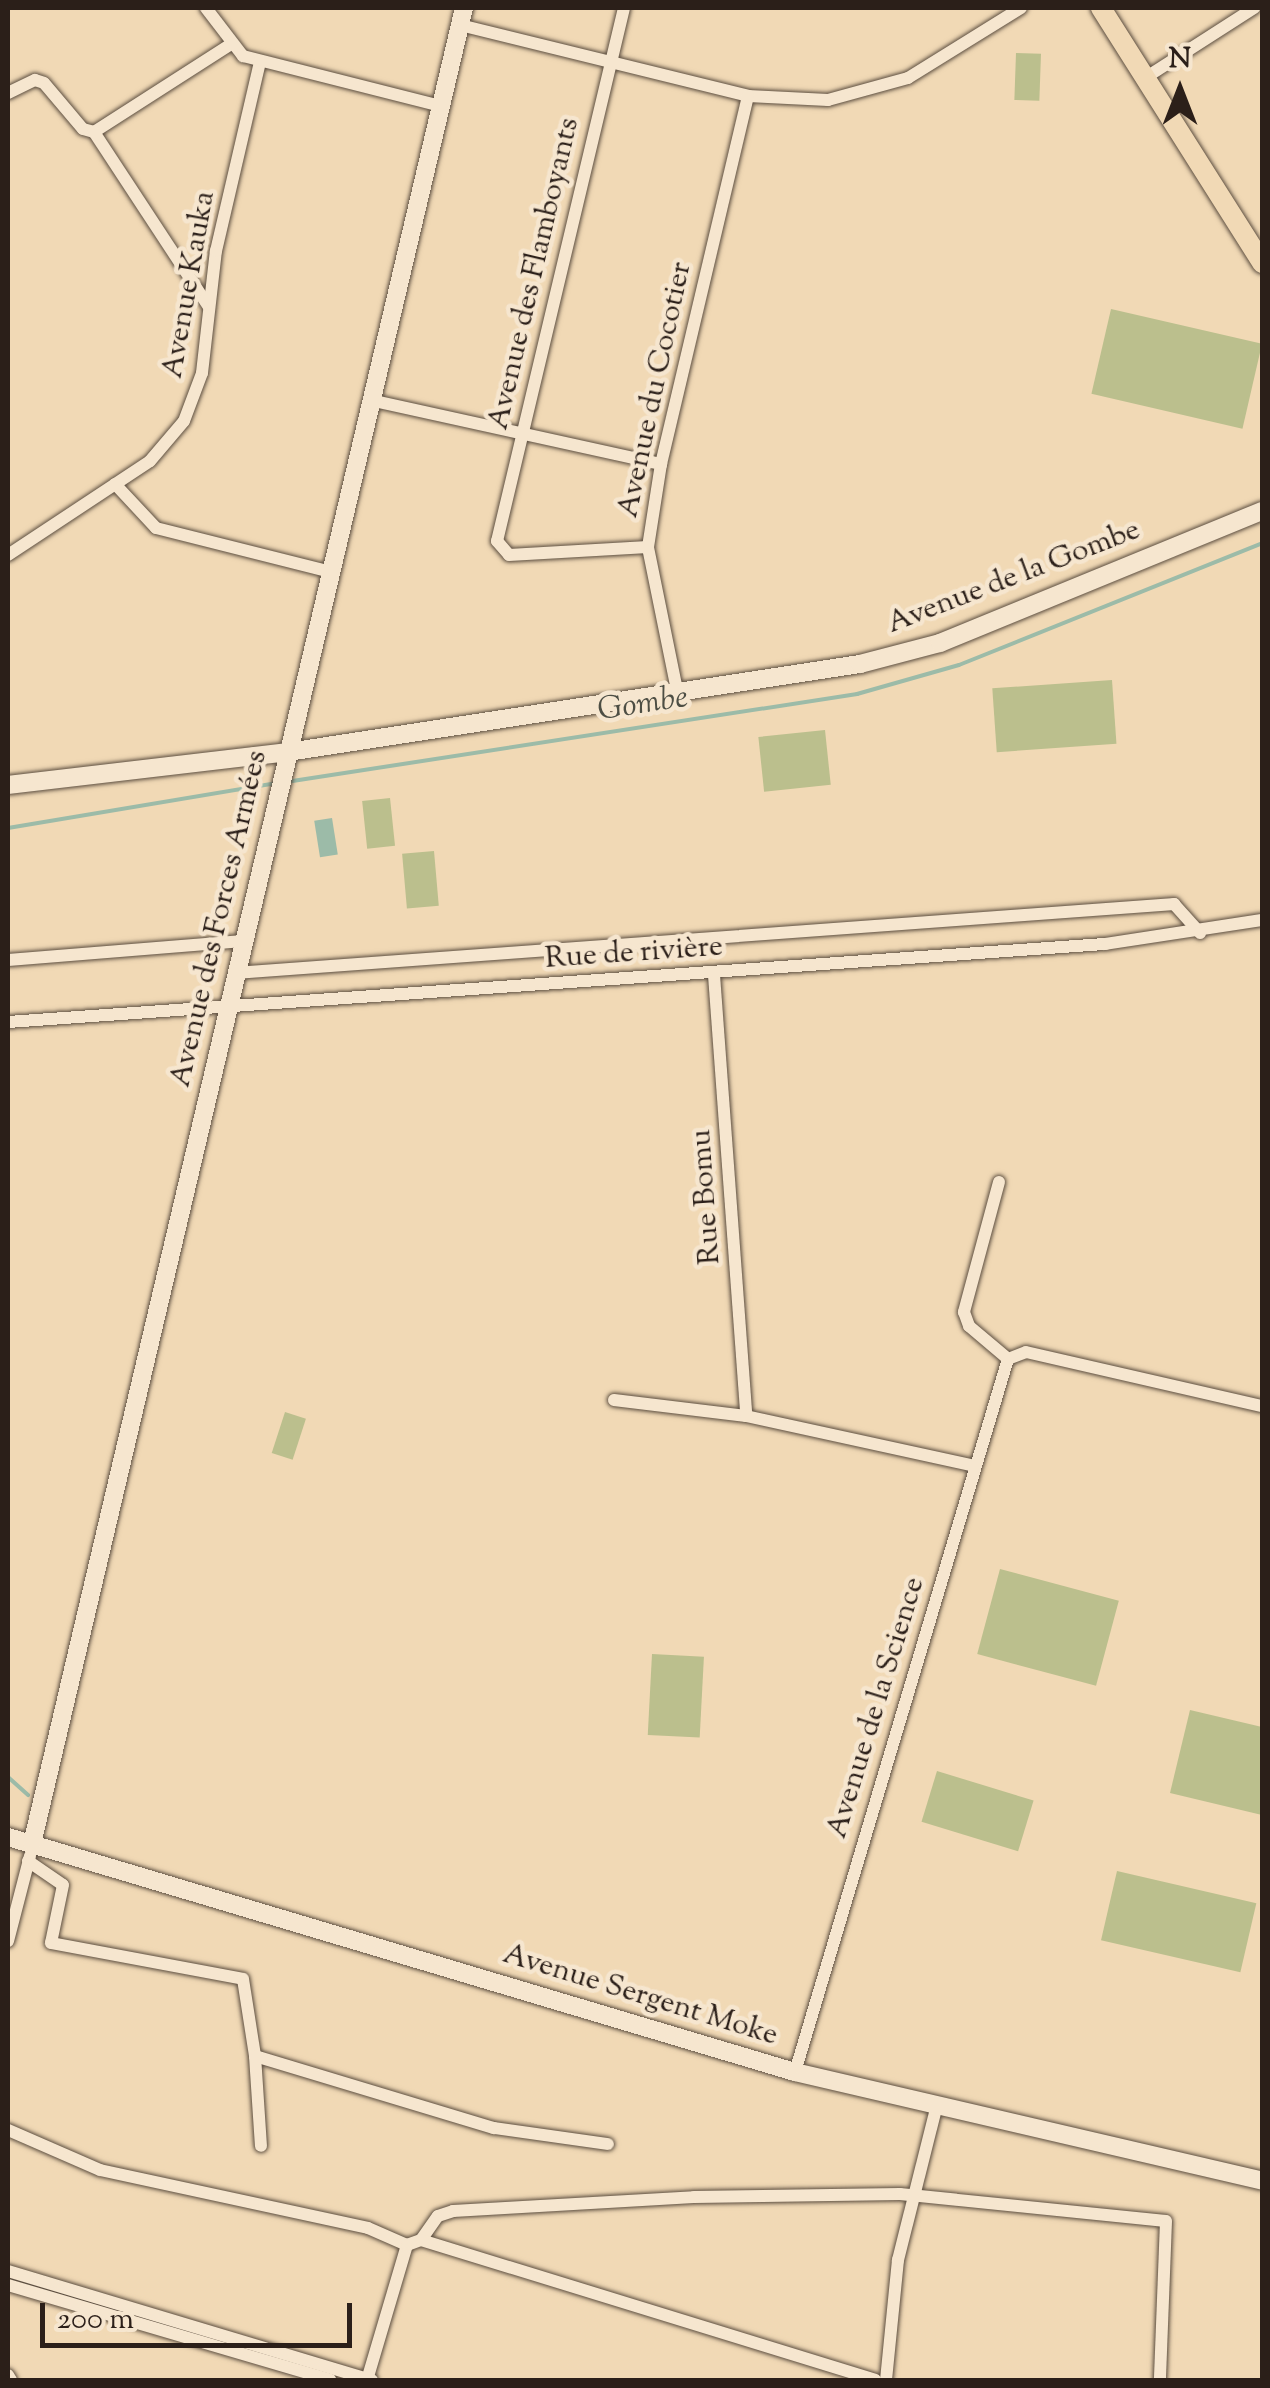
<!DOCTYPE html>
<html>
<head>
<meta charset="utf-8">
<style>
  body { margin:0 }
  #map { position:relative; width:1270px; height:2388px; overflow:hidden; background:#f1d9b5; font-family:"Sorts Mill Goudy",serif }
  div>[style] { position:absolute }
  .green>* { inset:0; background:#bbbf8d; transform-origin:0 0 }
  .water>* { inset:0; background:#9cbba8; transform-origin:0 0 }
  .stream>* { height:4px; margin:-2px; padding:0 2px; transform-origin:2px; border-radius:2px; background:#9cbba8 }
  .roads { filter:drop-shadow(0 0 2px #5c4e40) drop-shadow(0 0 2px #5c4e40) }
  .street>* { height:12px; margin:-6px; padding:0 6px; transform-origin:6px; border-radius:6px; background:#f6e6cf }
  .secondary>* { height:18px; margin:-9px; padding:0 9px; transform-origin:9px; border-radius:9px; background:#f6e6cf }
  .primary>* { height:20px; margin:-10px; padding:0 10px; transform-origin:10px; border-radius:10px; background:#f1d9b5 }
  span { translate:-50% -50%; white-space:nowrap; text-align:center; line-height:1.15; -webkit-text-stroke:9px #f6e6cf; paint-order:stroke }
  .street-label { font-size:30px; color:#2b1f19 }
  .water-label { font-size:32px; color:#4d4e44; font-style:italic }
  .frame { position:absolute; inset:0; border:10px solid #2b1f19; pointer-events:none }
  .north { position:absolute; left:1130px; top:40px; width:100px; height:100px; -webkit-text-stroke:8px #f6e6cf; paint-order:stroke; rotate:0deg; font-size:28px; font-weight:700; line-height:40px; text-align:center; color:#2b1f19 }
  .north::after { content:''; display:block; margin:auto; width:35px; height:45px; background:#2b1f19; clip-path:polygon(50% 0,100% 100%,50% 72%,0 100%) }
  .scale { position:absolute; left:40px; top:2303px; width:312px; height:45px; box-sizing:border-box; border:5px solid #2b1f19; border-top:0; padding-left:12px; font-size:30px; line-height:35px; white-space:nowrap; color:#2b1f19; -webkit-text-stroke:8px #f6e6cf; paint-order:stroke }
</style>
</head>
<body>
<div id="map">
  <div class="green">
    <i style="left:1016px;top:53px;width:25px;height:47px;rotate:2deg"></i>
    <i style="left:1111px;top:309px;width:155px;height:87px;rotate:13deg"></i>
    <i style="left:1112px;top:680px;width:64px;height:120px;rotate:86deg"></i>
    <i style="left:825px;top:730px;width:55px;height:67px;rotate:84deg"></i>
    <i style="left:390px;top:798px;width:48px;height:28px;rotate:84deg"></i>
    <i style="left:434px;top:851px;width:55px;height:32px;rotate:85deg"></i>
    <i style="left:285px;top:1412px;width:22px;height:43px;rotate:18deg"></i>
    <i style="left:1000px;top:1569px;width:123px;height:88px;rotate:15deg"></i>
    <i style="left:652px;top:1654px;width:52px;height:81px;rotate:3deg"></i>
    <i style="clip-path:polygon(1190px 1710px,1262px 1727px,1262px 1815px,1170px 1793px)"></i>
    <i style="left:937px;top:1771px;width:101px;height:53px;rotate:17deg"></i>
    <i style="left:1117px;top:1871px;width:143px;height:71px;rotate:13deg"></i>
  </div>
  <div class="water">
    <i style="left:332px;top:818px;width:37px;height:18px;rotate:81deg"></i>
  </div>
  <div class="stream">
    <i style="left:286px;top:782px;width:578px;rotate:-8.76deg"></i>
    <i style="left:857px;top:694px;width:106px;rotate:-15.9deg"></i>
    <i style="left:959px;top:665px;width:327px;rotate:-21.9deg"></i>
    <i style="left:8px;top:828px;width:273px;rotate:-9.5deg"></i>
    <i style="left:8px;top:1777px;width:27px;rotate:42deg"></i>
  </div>
  <div class="roads">
    <div class="street">
      <i style="left:206px;top:8px;width:61px;rotate:52.4deg"></i>
      <i style="left:243px;top:56px;width:203px;rotate:14.2deg"></i>
      <i style="left:624px;top:8px;width:548px;rotate:103.4deg"></i>
      <i style="left:497px;top:541px;width:18px;rotate:49deg"></i>
      <i style="left:509px;top:555px;width:139px;rotate:-3.3deg"></i>
      <i style="left:460px;top:25px;width:297px;rotate:13.8deg"></i>
      <i style="left:748px;top:96px;width:80px;rotate:2.9deg"></i>
      <i style="left:828px;top:100px;width:83px;rotate:-15.4deg"></i>
      <i style="left:908px;top:78px;width:133px;rotate:-31.8deg"></i>
      <i style="left:1145px;top:78px;width:130px;rotate:-32.7deg"></i>
      <i style="left:8px;top:93px;width:30px;rotate:-26deg"></i>
      <i style="left:35px;top:80px;width:9px;rotate:18deg"></i>
      <i style="left:44px;top:83px;width:60px;rotate:49.7deg"></i>
      <i style="left:83px;top:129px;width:11px;rotate:15deg"></i>
      <i style="left:94px;top:132px;width:163px;rotate:-32.7deg"></i>
      <i style="left:94px;top:132px;width:209px;rotate:56.7deg"></i>
      <i style="left:374px;top:401px;width:294px;rotate:12.4deg"></i>
      <i style="left:115px;top:484px;width:60px;rotate:47deg"></i>
      <i style="left:156px;top:528px;width:180px;rotate:14.1deg"></i>
      <i style="left:8px;top:555px;width:170px;rotate:-33.5deg"></i>
      <i style="left:150px;top:461px;width:52px;rotate:-49.6deg"></i>
      <i style="left:184px;top:421px;width:51px;rotate:-69.4deg"></i>
      <i style="left:202px;top:373px;width:123px;rotate:-83.5deg"></i>
      <i style="left:216px;top:251px;width:194px;rotate:-76.9deg"></i>
      <i style="left:678px;top:695px;width:151px;rotate:-101.5deg"></i>
      <i style="left:648px;top:547px;width:84px;rotate:-81.1deg"></i>
      <i style="left:661px;top:464px;width:378px;rotate:-76.7deg"></i>
      <i style="left:8px;top:960px;width:236px;rotate:-4.6deg"></i>
      <i style="left:235px;top:973px;width:942px;rotate:-4.2deg"></i>
      <i style="left:1174px;top:904px;width:39px;rotate:48deg"></i>
      <i style="left:714px;top:975px;width:442px;rotate:85.8deg"></i>
      <i style="left:8px;top:1022px;width:1100px;rotate:-4.07deg"></i>
      <i style="left:1105px;top:944px;width:159px;rotate:-8.7deg"></i>
      <i style="left:999px;top:1182px;width:135px;rotate:105.1deg"></i>
      <i style="left:964px;top:1312px;width:15px;rotate:70deg"></i>
      <i style="left:969px;top:1326px;width:51px;rotate:40.2deg"></i>
      <i style="left:614px;top:1400px;width:133px;rotate:6.9deg"></i>
      <i style="left:746px;top:1416px;width:234px;rotate:12.3deg"></i>
      <i style="left:28px;top:1861px;width:42px;rotate:34.4deg"></i>
      <i style="left:63px;top:1885px;width:59px;rotate:101.7deg"></i>
      <i style="left:51px;top:1943px;width:195px;rotate:10.6deg"></i>
      <i style="left:243px;top:1979px;width:78px;rotate:81.1deg"></i>
      <i style="left:255px;top:2056px;width:250px;rotate:16.8deg"></i>
      <i style="left:494px;top:2128px;width:115px;rotate:8deg"></i>
      <i style="left:8px;top:1941px;width:88px;rotate:-75.5deg"></i>
      <i style="left:255px;top:2056px;width:90px;rotate:86.2deg"></i>
      <i style="left:795px;top:2072px;width:744px;rotate:-73.37deg"></i>
      <i style="left:1008px;top:1359px;width:19px;rotate:-21deg"></i>
      <i style="left:1026px;top:1352px;width:242px;rotate:12.9deg"></i>
      <i style="left:8px;top:2130px;width:100px;rotate:23.5deg"></i>
      <i style="left:100px;top:2170px;width:274px;rotate:12.2deg"></i>
      <i style="left:368px;top:2228px;width:43px;rotate:23.6deg"></i>
      <i style="left:421px;top:2240px;width:29px;rotate:-55deg"></i>
      <i style="left:438px;top:2216px;width:16px;rotate:-18deg"></i>
      <i style="left:453px;top:2211px;width:241px;rotate:-3.3deg"></i>
      <i style="left:694px;top:2197px;width:206px;rotate:-0.8deg"></i>
      <i style="left:900px;top:2194px;width:267px;rotate:5.8deg"></i>
      <i style="left:1166px;top:2221px;width:159px;rotate:92.2deg"></i>
      <i style="left:8px;top:2271px;width:380px;rotate:16.7deg"></i>
      <i style="left:8px;top:2285px;width:336px;rotate:16.4deg"></i>
      <i style="left:8px;top:2375px;width:6px;rotate:59deg"></i>
      <i style="left:367px;top:2380px;width:141px;rotate:-73.5deg"></i>
      <i style="left:407px;top:2245px;width:15px;rotate:-20deg"></i>
      <i style="left:421px;top:2240px;width:475px;rotate:17.1deg"></i>
      <i style="left:886px;top:2380px;width:121px;rotate:-84.3deg"></i>
      <i style="left:898px;top:2260px;width:160px;rotate:-75.9deg"></i>
    </div>
    <div class="secondary">
      <i style="left:8px;top:785px;width:282px;rotate:-6.7deg"></i>
      <i style="left:288px;top:752px;width:579px;rotate:-8.75deg"></i>
      <i style="left:860px;top:664px;width:83px;rotate:-14.7deg"></i>
      <i style="left:940px;top:643px;width:348px;rotate:-22.3deg"></i>
      <i style="left:8px;top:1837px;width:821px;rotate:16.63deg"></i>
      <i style="left:795px;top:2072px;width:480px;rotate:13.1deg"></i>
      <i style="left:32px;top:1844px;width:1886px;rotate:-76.76deg"></i>
    </div>
    <div class="primary">
      <i style="left:1101px;top:8px;width:302px;rotate:57.7deg"></i>
    </div>
  </div>
  <div class="street-label">
    <span style="left:535px;top:274px;rotate:-77deg">Avenue des Flamboyants</span>
    <span style="left:190px;top:285px;rotate:-80deg">Avenue Kauka</span>
    <span style="left:656px;top:390px;rotate:-78deg">Avenue du Cocotier</span>
    <span style="left:1014px;top:578px;rotate:-21deg">Avenue de la Gombe</span>
    <span style="left:220px;top:919px;rotate:-77deg">Avenue des Forces Armées</span>
    <span style="left:634px;top:954px;rotate:-4deg">Rue de rivière</span>
    <span style="left:707px;top:1197px;rotate:-94deg">Rue Bomu</span>
    <span style="left:877px;top:1708px;rotate:-73deg">Avenue de la Science</span>
    <span style="left:640px;top:1996px;rotate:17deg">Avenue Sergent Moke</span>
  </div>
  <div class="water-label">
    <span style="left:643px;top:705px;rotate:-9deg">Gombe</span>
  </div>
  <div class="frame"></div>
  <div class="north">N</div>
  <div class="scale">200 m</div>
</div>
</body>
</html>
